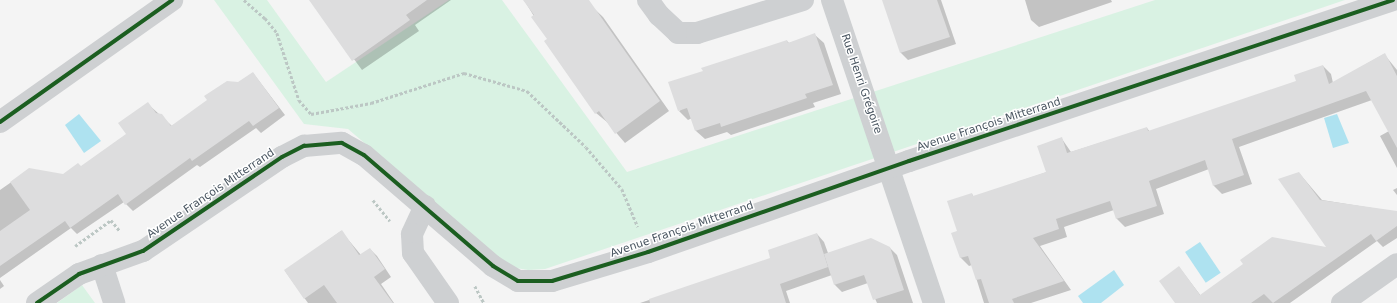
<!DOCTYPE html>
<html>
<head>
<meta charset="utf-8">
<style>
  body { margin:0 }
  #map { position:relative; width:1397px; height:303px; overflow:hidden; background:#f4f4f4; font-family:"DejaVu Sans",sans-serif }
  div>[style] { position:absolute }
  .green>* { inset:0; background:#d9f2e3 }
  .water>* { inset:0; background:#aee2f0; transform-origin:0 0 }
  .shadow>* { inset:0; background:#0003 }
  .building>* { inset:0; background:#ddddde }
  .path>* { height:2.5px; margin-top:-1.25px; transform-origin:0; background:repeating-linear-gradient(90deg,#bcc7c4 0 3px,transparent 0 5px) }
  .street>* { height:22px; margin:-11px; padding:0 11px; transform-origin:11px; border-radius:11px; background:#ced0d2 }
  .cycleway>* { height:4px; margin:-2px; padding:0 2px; transform-origin:2px; border-radius:2px; background:#1b5e20 }
  span { translate:-50% -50%; white-space:nowrap; text-align:center; line-height:1.15; -webkit-text-stroke:3px #fff; paint-order:stroke }
  .street-label { font-size:11px; color:#4a5661 }
</style>
</head>
<body>
<div id="map">
  <div class="green">
    <i style="clip-path:polygon(214px 0,267px 0,326px 82px,449px 0,502px 0,627px 172px,1155px 0,1345px 0,545px 269px,528px 270px,510px 267px,348px 129px,304px 124px)"></i>
    <i style="clip-path:polygon(82px 285px,95px 303px,57px 303px)"></i>
  </div>
  <div class="water">
    <i style="clip-path:polygon(79px 114px,101px 141px,84px 153px,65px 125px)"></i>
    <i style="clip-path:polygon(1337px 114px,1349px 143px,1333px 148px,1324px 118px)"></i>
    <i style="left:1200px;top:242px;width:37px;height:18px;rotate:56deg"></i>
    <i style="clip-path:polygon(1114px 270px,1124px 285px,1101px 303px,1083px 303px,1078px 296px)"></i>
  </div>
  <div class="shadow">
    <i style="clip-path:polygon(314px 0,451px 0,415px 25px,419px 31px,362px 70px,313px 4px)"></i>
    <i style="clip-path:polygon(524px 0,585px 0,603px 17px,669px 111px,625px 143px,607px 122px,596px 113px,545px 41px,548px 39px)"></i>
    <i style="clip-path:polygon(884px 0,941px 0,956px 44px,908px 60px,901px 53px)"></i>
    <i style="clip-path:polygon(1025px 0,1111px 0,1112px 2px,1039px 27px,1031px 20px)"></i>
    <i style="clip-path:polygon(815px 35px,824px 43px,841px 94px,813px 103px,815px 107px,731px 135px,727px 132px,705px 139px,696px 131px,692px 118px,688px 120px,679px 111px,787px 41px,789px 43px)"></i>
    <i style="clip-path:polygon(1384px 54px,1397px 70px,1397px 168px,1380px 136px,1389px 131px,1372px 100px,1239px 147px,1252px 184px,1222px 194px,1214px 186px,1209px 169px,1156px 189px,1164px 214px,1125px 227px,1117px 219px,1114px 210px,1064px 227px,1067px 237px,1040px 246px,1071px 290px,1031px 303px,984px 303px,972px 265px,969px 266px,961px 258px,953px 234px,958px 232px,972px 194px,974px 197px,1047px 172px,1062px 139px,1071px 152px,1147px 128px,1150px 132px,1298px 82px,1323px 66px,1331px 74px,1333px 83px)"></i>
    <i style="clip-path:polygon(253px 73px,285px 115px,261px 133px,256px 128px,200px 167px,197px 165px,133px 211px,124px 202px,77px 234px,71px 228px,0 278px,0 190px,30px 169px,63px 175px,81px 167px,127px 134px,148px 104px,172px 126px)"></i>
    <i style="clip-path:polygon(1299px 173px,1322px 200px,1397px 212px,1397px 238px,1383px 247px,1377px 241px,1290px 303px,1176px 303px,1179px 267px,1201px 296px,1328px 248px)"></i>
    <i style="clip-path:polygon(1397px 188px,1397px 195px,1393px 190px)"></i>
    <i style="clip-path:polygon(341px 231px,361px 255px,370px 249px,377px 256px,391px 277px,381px 284px,394px 303px,308px 303px,285px 271px)"></i>
    <i style="clip-path:polygon(817px 234px,824px 242px,828px 253px,890px 248px,897px 255px,913px 303px,877px 303px,868px 283px,842px 292px,835px 285px,832px 275px,786px 291px,790px 303px,640px 303px,772px 259px)"></i>
    <i style="clip-path:polygon(0 280px,4px 286px,0 289px)"></i>
  </div>
  <div class="building">
    <i style="clip-path:polygon(309px 0,427px 0,406px 15px,410px 20px,352px 61px)"></i>
    <i style="clip-path:polygon(523px 0,589px 0,660px 101px,615px 134px,599px 111px,595px 114px,544px 41px,547px 39px,531px 17px,534px 15px)"></i>
    <i style="clip-path:polygon(882px 0,937px 0,950px 37px,900px 53px)"></i>
    <i style="clip-path:polygon(815px 33px,833px 85px,805px 94px,807px 98px,721px 127px,720px 123px,695px 131px,687px 108px,678px 111px,668px 82px,703px 71px,701px 68px,787px 40px,788px 43px)"></i>
    <i style="clip-path:polygon(1385px 53px,1397px 76px,1397px 148px,1366px 91px,1232px 139px,1244px 175px,1213px 186px,1205px 160px,1149px 181px,1157px 206px,1116px 219px,1110px 201px,1056px 219px,1059px 229px,1033px 238px,1064px 281px,1012px 299px,1014px 303px,989px 303px,981px 279px,976px 280px,968px 256px,960px 258px,951px 233px,957px 231px,947px 201px,972px 193px,973px 196px,1046px 172px,1037px 146px,1062px 137px,1067px 153px,1147px 127px,1148px 131px,1296px 81px,1294px 75px,1323px 65px,1329px 84px)"></i>
    <i style="clip-path:polygon(253px 72px,279px 108px,253px 126px,249px 121px,192px 161px,190px 158px,125px 205px,118px 194px,70px 228px,65px 221px,0 266px,0 231px,30px 210px,10px 182px,29px 168px,63px 174px,78px 163px,81px 166px,126px 134px,118px 123px,148px 102px,156px 113px,162px 114px,171px 126px,207px 100px,204px 96px,227px 81px,238px 82px)"></i>
    <i style="clip-path:polygon(1299px 172px,1320px 200px,1397px 211px,1397px 226px,1376px 241px,1371px 234px,1273px 303px,1264px 294px,1251px 303px,1175px 303px,1159px 281px,1179px 266px,1200px 295px,1243px 264px,1240px 260px,1272px 237px,1326px 247px,1278px 179px)"></i>
    <i style="clip-path:polygon(342px 230px,359px 255px,370px 248px,385px 269px,374px 277px,393px 303px,337px 303px,324px 285px,304px 299px,284px 270px)"></i>
    <i style="clip-path:polygon(817px 233px,828px 267px,780px 284px,786px 303px,650px 303px,649px 299px,770px 258px,768px 250px)"></i>
    <i style="clip-path:polygon(871px 238px,890px 247px,904px 290px,873px 300px,864px 275px,834px 285px,824px 254px)"></i>
  </div>
  <div class="path">
    <i style="left:244px;top:0;width:28px;rotate:41deg"></i>
    <i style="left:265px;top:18px;width:19px;rotate:51deg"></i>
    <i style="left:277px;top:33px;width:71px;rotate:71.8deg"></i>
    <i style="left:299px;top:100px;width:20px;rotate:49deg"></i>
    <i style="left:311px;top:114px;width:61px;rotate:-10.4deg"></i>
    <i style="left:371px;top:103px;width:98px;rotate:-17.9deg"></i>
    <i style="left:464px;top:73px;width:66px;rotate:15.9deg"></i>
    <i style="left:527px;top:91px;width:81px;rotate:43.5deg"></i>
    <i style="left:586px;top:147px;width:55px;rotate:49.4deg"></i>
    <i style="left:622px;top:189px;width:41px;rotate:67.2deg"></i>
    <i style="left:373px;top:200px;width:27px;rotate:51deg"></i>
    <i style="left:75px;top:246px;width:44px;rotate:-35.8deg"></i>
    <i style="left:111px;top:220px;width:14px;rotate:51deg"></i>
    <i style="left:475px;top:286px;width:19px;rotate:62deg"></i>
  </div>
  <div class="street">
    <i style="left:648px;top:0;width:19px;rotate:54deg"></i>
    <i style="left:659px;top:15px;width:26px;rotate:43deg"></i>
    <i style="left:678px;top:33px;width:19px"></i>
    <i style="left:697px;top:33px;width:111px;rotate:-17.3deg"></i>
    <i style="left:832px;top:0;width:320px;rotate:71.4deg"></i>
    <i style="left:0;top:122px;width:211px;rotate:-35.3deg"></i>
    <i style="left:425px;top:206px;width:31px;rotate:115deg"></i>
    <i style="left:412px;top:234px;width:19px;rotate:87deg"></i>
    <i style="left:413px;top:253px;width:61px;rotate:55deg"></i>
    <i style="left:102px;top:265px;width:40px;rotate:72deg"></i>
    <i style="left:37px;top:303px;width:51px;rotate:-34.6deg"></i>
    <i style="left:79px;top:274px;width:68px;rotate:-19.8deg"></i>
    <i style="left:143px;top:251px;width:168px;rotate:-34.1deg"></i>
    <i style="left:282px;top:157px;width:25px;rotate:-27deg"></i>
    <i style="left:304px;top:146px;width:38px;rotate:-5deg"></i>
    <i style="left:342px;top:143px;width:25px;rotate:29deg"></i>
    <i style="left:364px;top:155px;width:170px;rotate:40.7deg"></i>
    <i style="left:493px;top:266px;width:29px;rotate:31deg"></i>
    <i style="left:518px;top:281px;width:34px"></i>
    <i style="left:552px;top:281px;width:100px;rotate:-16.8deg"></i>
    <i style="left:648px;top:252px;width:276px;rotate:-19.2deg"></i>
    <i style="left:909px;top:161px;width:510px;rotate:-18.4deg"></i>
    <i style="left:1342px;top:303px;width:67px;rotate:-35.3deg"></i>
  </div>
  <div class="cycleway">
    <i style="left:0;top:122px;width:211px;rotate:-35.3deg"></i>
    <i style="left:37px;top:303px;width:51px;rotate:-34.6deg"></i>
    <i style="left:79px;top:274px;width:68px;rotate:-19.8deg"></i>
    <i style="left:143px;top:251px;width:168px;rotate:-34.1deg"></i>
    <i style="left:282px;top:157px;width:25px;rotate:-27deg"></i>
    <i style="left:304px;top:146px;width:38px;rotate:-5deg"></i>
    <i style="left:342px;top:143px;width:25px;rotate:29deg"></i>
    <i style="left:364px;top:155px;width:170px;rotate:40.7deg"></i>
    <i style="left:493px;top:266px;width:29px;rotate:31deg"></i>
    <i style="left:518px;top:281px;width:34px"></i>
    <i style="left:552px;top:281px;width:100px;rotate:-16.8deg"></i>
    <i style="left:648px;top:252px;width:276px;rotate:-19.2deg"></i>
    <i style="left:909px;top:161px;width:510px;rotate:-18.4deg"></i>
  </div>
  <div class="street-label">
    <span style="left:861px;top:84px;rotate:71deg">Rue Henri Grégoire</span>
    <span style="left:989px;top:125px;rotate:-18deg">Avenue François Mitterrand</span>
    <span style="left:211px;top:194px;rotate:-34deg">Avenue François Mitterrand</span>
    <span style="left:682px;top:230px;rotate:-19deg">Avenue François Mitterrand</span>
  </div>
</div>
</body>
</html>
